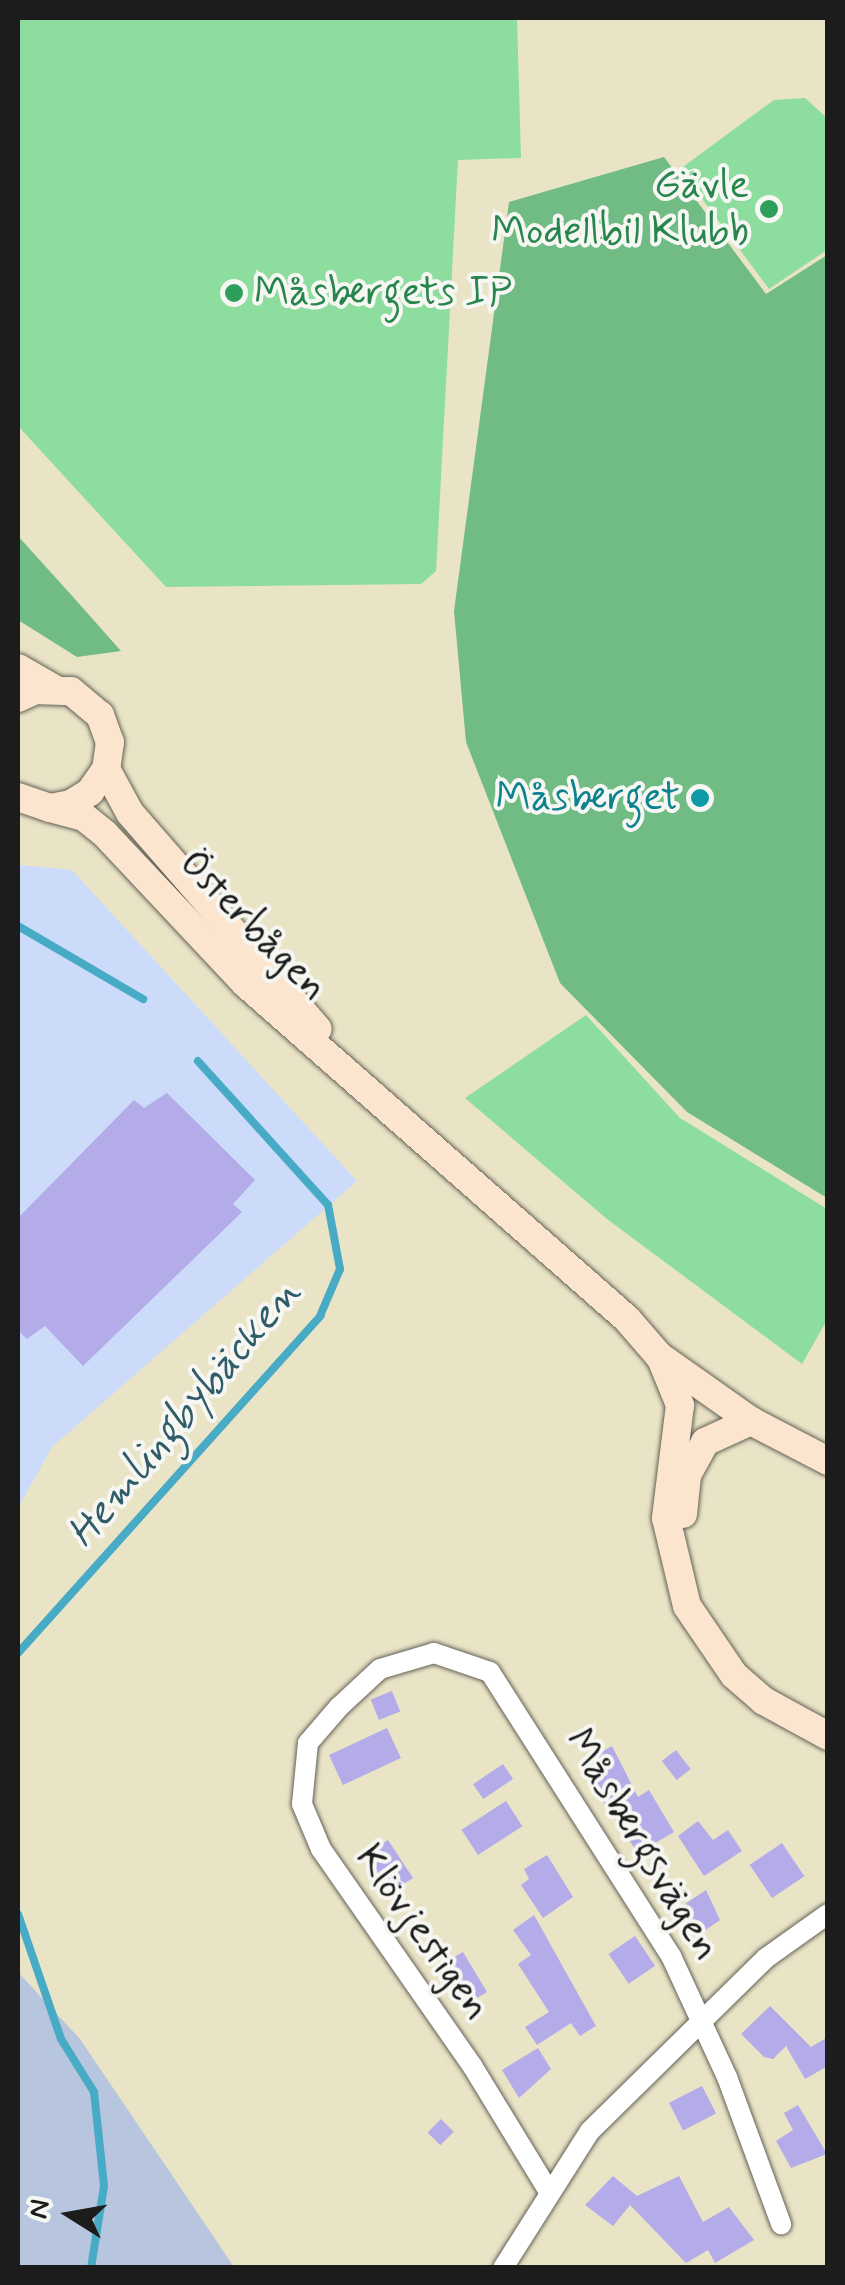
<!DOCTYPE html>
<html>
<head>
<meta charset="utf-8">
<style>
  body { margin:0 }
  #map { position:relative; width:845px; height:2285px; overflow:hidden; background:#eae4c7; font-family:Mynerve,sans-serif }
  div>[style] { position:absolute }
  .built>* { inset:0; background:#cbdbf9 }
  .industrial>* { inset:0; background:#b7c5de }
  .green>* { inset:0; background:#8cdd9e }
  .forest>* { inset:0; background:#71bc85 }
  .stream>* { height:8px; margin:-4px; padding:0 4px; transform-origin:4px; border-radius:4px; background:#47abc6 }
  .building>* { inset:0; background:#b4abe9; transform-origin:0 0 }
  .roads { filter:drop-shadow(0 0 2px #646258) drop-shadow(0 0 2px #646258) }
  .minor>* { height:20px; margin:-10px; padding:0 10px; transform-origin:10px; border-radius:10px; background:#fff }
  .secondary>* { height:28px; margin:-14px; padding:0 14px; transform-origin:14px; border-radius:14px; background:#fce5cf }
  .dots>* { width:28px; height:28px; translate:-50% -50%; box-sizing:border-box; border:5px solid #f6f6f2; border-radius:50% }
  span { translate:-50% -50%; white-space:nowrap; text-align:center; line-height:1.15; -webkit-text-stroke:8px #f6f6f2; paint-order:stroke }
  .leisure-label { font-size:40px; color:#27864d }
  .right { translate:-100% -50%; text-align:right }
  .left { translate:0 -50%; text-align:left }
  .culture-label { font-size:40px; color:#0d838f }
  .street-label { font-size:40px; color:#1c1c1c }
  .water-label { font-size:42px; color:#2f5c68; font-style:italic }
  .frame { position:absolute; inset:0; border:20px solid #1c1c1c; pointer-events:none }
  .north { position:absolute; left:20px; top:2165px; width:100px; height:100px; -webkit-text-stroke:8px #f6f6f2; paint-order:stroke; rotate:281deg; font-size:28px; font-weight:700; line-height:40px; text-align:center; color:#1c1c1c }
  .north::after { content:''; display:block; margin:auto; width:35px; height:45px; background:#1c1c1c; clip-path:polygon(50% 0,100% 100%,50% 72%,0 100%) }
</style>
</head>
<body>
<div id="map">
  <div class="built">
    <i style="clip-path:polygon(18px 865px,72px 870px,357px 1181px,52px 1447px,18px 1508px)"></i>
  </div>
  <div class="industrial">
    <i style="clip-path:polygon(18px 1972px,80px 2039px,234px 2267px,18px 2267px)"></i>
  </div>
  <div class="green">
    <i style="clip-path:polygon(18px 18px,517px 18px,521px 158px,458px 160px,436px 571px,421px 584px,166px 587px,18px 426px)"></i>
    <i style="clip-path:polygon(805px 98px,827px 118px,827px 250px,769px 289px,680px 169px,774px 100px)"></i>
    <i style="clip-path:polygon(586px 1015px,680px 1118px,827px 1209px,827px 1320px,802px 1364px,607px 1219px,465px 1098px)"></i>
  </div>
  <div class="forest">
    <i style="clip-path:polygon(664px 157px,766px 294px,827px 255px,827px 1198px,687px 1112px,560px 983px,466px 742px,454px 611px,509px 202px)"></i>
    <i style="clip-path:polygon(18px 536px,74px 598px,121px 651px,77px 657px,18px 620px)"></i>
  </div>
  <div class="stream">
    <i style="left:18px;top:926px;width:145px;rotate:30.3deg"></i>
    <i style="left:18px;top:1653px;width:453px;rotate:-48.1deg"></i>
    <i style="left:320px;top:1316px;width:51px;rotate:-66.9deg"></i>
    <i style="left:340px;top:1269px;width:65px;rotate:-100.6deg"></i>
    <i style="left:328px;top:1205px;width:194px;rotate:-132.1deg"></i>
    <i style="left:18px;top:1914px;width:132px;rotate:71deg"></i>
    <i style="left:61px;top:2039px;width:62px;rotate:58.1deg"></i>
    <i style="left:94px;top:2092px;width:95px;rotate:83.9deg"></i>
    <i style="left:104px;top:2186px;width:83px;rotate:99deg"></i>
  </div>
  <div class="building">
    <i style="clip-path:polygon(167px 1093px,255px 1180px,233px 1204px,242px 1212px,83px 1366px,45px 1326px,27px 1339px,18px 1330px,18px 1218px,134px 1100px,144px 1108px)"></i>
    <i style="left:392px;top:1691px;width:22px;height:23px;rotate:68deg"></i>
    <i style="left:387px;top:1728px;width:33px;height:64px;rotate:65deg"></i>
    <i style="clip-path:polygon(612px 1746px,638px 1797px,649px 1790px,674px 1832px,638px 1853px,578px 1765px)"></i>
    <i style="left:676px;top:1750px;width:24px;height:18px;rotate:52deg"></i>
    <i style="left:503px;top:1764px;width:18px;height:36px;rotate:56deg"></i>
    <i style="left:506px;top:1801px;width:30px;height:53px;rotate:57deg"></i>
    <i style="clip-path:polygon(698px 1821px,713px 1840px,728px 1830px,742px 1851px,704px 1876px,678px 1836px)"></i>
    <i style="clip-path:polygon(388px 1840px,413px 1878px,397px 1888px,392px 1879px,382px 1885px,363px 1856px)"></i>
    <i style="left:782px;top:1843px;width:40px;height:39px;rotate:56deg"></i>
    <i style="clip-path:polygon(547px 1855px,573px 1897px,543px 1918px,521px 1885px,529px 1879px,524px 1869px)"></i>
    <i style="clip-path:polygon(706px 1890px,720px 1920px,697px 1936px,679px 1908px)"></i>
    <i style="clip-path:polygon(534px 1915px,596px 2026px,580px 2036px,571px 2023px,537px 2045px,525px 2027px,549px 2012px,518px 1964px,531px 1955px,513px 1930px)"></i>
    <i style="left:635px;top:1936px;width:36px;height:32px;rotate:56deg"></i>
    <i style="clip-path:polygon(463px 1952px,487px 1992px,467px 2004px,438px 1966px)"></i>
    <i style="clip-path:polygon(770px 2006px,811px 2047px,828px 2037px,828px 2066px,805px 2079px,786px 2046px,773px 2059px,764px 2057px,741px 2034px)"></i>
    <i style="clip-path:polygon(538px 2048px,551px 2069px,519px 2098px,502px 2070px)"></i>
    <i style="left:702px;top:2086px;width:31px;height:37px;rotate:63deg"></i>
    <i style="clip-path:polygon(798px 2105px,827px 2154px,791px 2168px,776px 2141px,793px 2130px,784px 2113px)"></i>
    <i style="left:441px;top:2119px;width:18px;height:19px;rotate:45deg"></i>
    <i style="clip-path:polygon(613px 2176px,637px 2196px,679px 2176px,703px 2222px,729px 2207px,754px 2240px,715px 2263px,708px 2250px,686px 2263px,630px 2205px,613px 2226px,585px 2205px)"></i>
  </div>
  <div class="roads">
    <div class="minor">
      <i style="left:548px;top:2190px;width:144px;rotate:-121.4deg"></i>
      <i style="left:473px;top:2067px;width:266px;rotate:-124.9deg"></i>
      <i style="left:321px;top:1849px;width:49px;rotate:-112.9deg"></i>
      <i style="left:302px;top:1804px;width:61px;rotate:-84.4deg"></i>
      <i style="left:308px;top:1743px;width:48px;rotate:-49.3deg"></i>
      <i style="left:339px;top:1707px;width:56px;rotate:-42.8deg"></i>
      <i style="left:380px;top:1669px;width:56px;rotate:-16.5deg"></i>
      <i style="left:434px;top:1653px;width:59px;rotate:18.7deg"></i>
      <i style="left:490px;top:1672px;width:337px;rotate:57.5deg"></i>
      <i style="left:671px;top:1956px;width:133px;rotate:65.2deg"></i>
      <i style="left:727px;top:2077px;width:157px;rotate:69.8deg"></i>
      <i style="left:503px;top:2268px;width:162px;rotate:-57.6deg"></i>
      <i style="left:590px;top:2131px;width:247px;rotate:-44.5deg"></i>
      <i style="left:766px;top:1958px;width:76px;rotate:-35.4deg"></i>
    </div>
    <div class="secondary">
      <i style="left:18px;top:668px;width:40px;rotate:29.7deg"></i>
      <i style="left:18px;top:698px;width:19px;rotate:-25deg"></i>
      <i style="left:35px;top:690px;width:36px;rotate:2deg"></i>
      <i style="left:71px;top:691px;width:38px;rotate:40deg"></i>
      <i style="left:100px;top:715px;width:29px;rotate:70deg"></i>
      <i style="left:110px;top:742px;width:27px;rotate:98deg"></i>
      <i style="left:106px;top:769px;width:28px;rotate:125deg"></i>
      <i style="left:90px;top:792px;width:22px;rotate:148deg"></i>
      <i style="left:71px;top:804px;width:21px;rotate:169deg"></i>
      <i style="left:50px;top:808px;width:34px;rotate:-161deg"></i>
      <i style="left:106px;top:769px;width:50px;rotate:61.4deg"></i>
      <i style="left:130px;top:813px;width:286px;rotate:49deg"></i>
      <i style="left:50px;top:808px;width:35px;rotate:15deg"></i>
      <i style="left:84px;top:817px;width:27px;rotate:39deg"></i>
      <i style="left:105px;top:834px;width:206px;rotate:46.8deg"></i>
      <i style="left:246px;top:984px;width:507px;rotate:41.32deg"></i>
      <i style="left:627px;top:1319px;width:49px;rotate:49.1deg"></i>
      <i style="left:659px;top:1356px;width:113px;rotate:35.2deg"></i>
      <i style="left:751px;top:1421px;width:87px;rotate:27.5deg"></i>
      <i style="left:662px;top:1361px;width:48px;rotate:67.8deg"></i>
      <i style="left:680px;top:1405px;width:114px;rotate:97.1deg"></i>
      <i style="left:666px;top:1518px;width:90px;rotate:76.6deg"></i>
      <i style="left:687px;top:1606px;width:83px;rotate:55.7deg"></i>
      <i style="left:734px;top:1675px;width:40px;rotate:41deg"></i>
      <i style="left:764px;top:1701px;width:73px;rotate:28.7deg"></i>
      <i style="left:683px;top:1514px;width:39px;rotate:-84deg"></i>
      <i style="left:687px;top:1475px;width:38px;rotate:-61deg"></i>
      <i style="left:705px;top:1442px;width:51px;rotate:-24.5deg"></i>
    </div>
  </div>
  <div class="dots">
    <i style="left:769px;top:209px;background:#2e9e5b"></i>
    <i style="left:234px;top:293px;background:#2e9e5b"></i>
    <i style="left:700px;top:798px;background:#0f9aa8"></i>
  </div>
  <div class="leisure-label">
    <span class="right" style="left:749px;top:209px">Gävle<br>Modellbil Klubb</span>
    <span class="left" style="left:254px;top:293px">Måsbergets IP</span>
  </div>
  <div class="culture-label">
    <span class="right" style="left:680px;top:798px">Måsberget</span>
  </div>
  <div class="street-label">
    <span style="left:253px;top:926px;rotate:46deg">Österbågen</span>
    <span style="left:642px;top:1845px;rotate:59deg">Måsbergsvägen</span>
    <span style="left:422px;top:1933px;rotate:55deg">Klövjestigen</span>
  </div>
  <div class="water-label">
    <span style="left:185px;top:1414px;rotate:-50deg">Hemlingbybäcken</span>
  </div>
  <div class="frame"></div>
  <div class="north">N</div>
</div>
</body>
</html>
